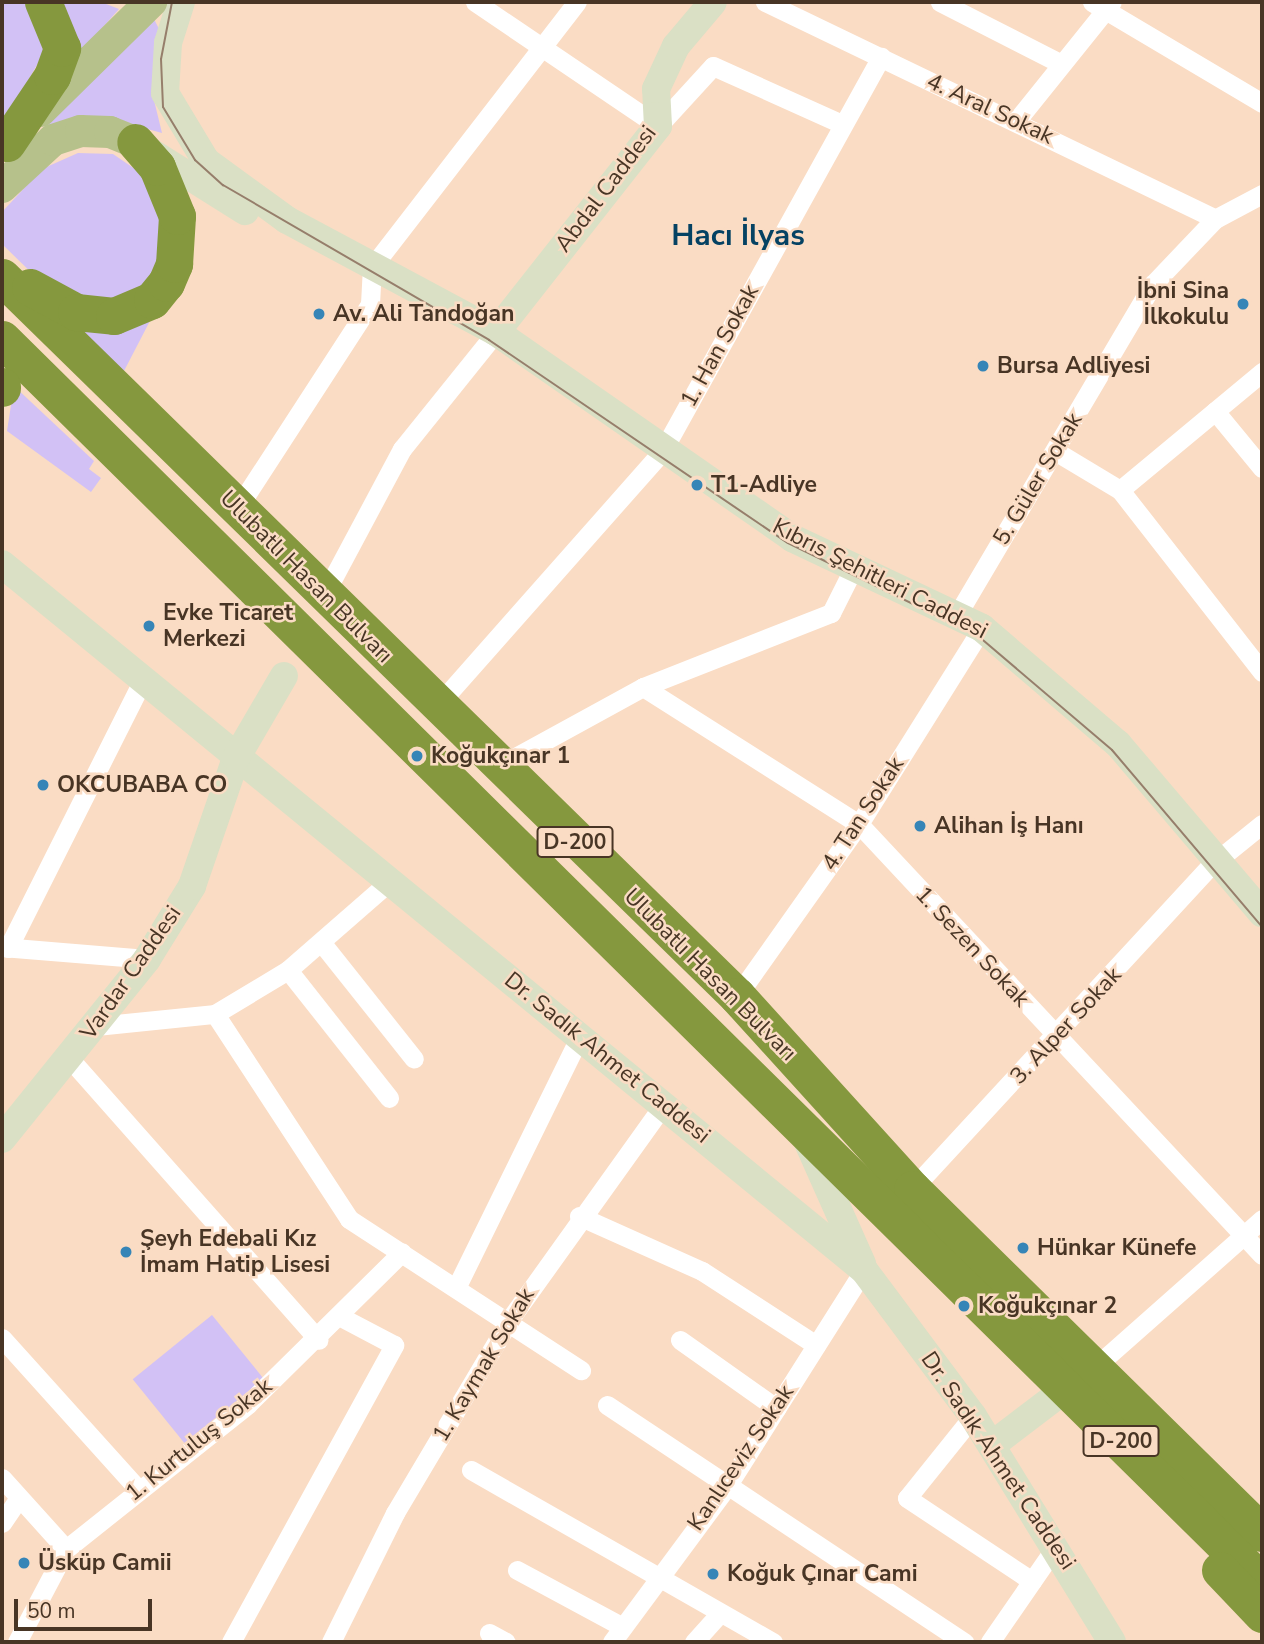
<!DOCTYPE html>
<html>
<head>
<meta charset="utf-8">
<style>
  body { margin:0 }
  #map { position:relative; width:1264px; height:1644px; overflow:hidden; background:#fadcc4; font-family:"Nunito Sans",sans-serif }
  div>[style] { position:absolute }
  .green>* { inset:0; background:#d2c1f5; transform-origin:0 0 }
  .street>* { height:19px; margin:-9.5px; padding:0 9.5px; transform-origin:9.5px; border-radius:9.5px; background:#fff }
  .secondary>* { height:28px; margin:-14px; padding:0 14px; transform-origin:14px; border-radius:14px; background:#dae0c5 }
  .primary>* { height:32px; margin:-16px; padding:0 16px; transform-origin:16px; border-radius:16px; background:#b6c18b }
  .highway>* { height:37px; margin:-18.5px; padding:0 18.5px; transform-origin:18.5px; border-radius:18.5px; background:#85983e }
  .tram>* { height:2px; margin:-1px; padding:0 1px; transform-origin:1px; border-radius:1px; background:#967e6b }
  .dots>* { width:19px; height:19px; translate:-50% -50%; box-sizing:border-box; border:4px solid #fadcc4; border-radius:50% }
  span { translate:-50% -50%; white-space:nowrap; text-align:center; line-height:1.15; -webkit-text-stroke:5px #fadcc4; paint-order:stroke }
  .shield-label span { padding:2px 5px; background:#fadcc4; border:2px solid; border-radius:5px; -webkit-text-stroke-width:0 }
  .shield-label { font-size:21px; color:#483525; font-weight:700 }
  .street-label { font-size:23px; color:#483525 }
  .poi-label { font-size:23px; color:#483525; font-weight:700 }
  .right { translate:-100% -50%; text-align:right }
  .left { translate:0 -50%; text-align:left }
  .district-label { font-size:30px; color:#054263; font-weight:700 }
  .frame { position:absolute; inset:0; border:4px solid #483525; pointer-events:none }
  .scale { position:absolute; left:14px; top:1599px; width:138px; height:32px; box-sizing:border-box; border:4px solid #483525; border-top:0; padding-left:9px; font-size:21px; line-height:24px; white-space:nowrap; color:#483525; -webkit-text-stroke:5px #fadcc4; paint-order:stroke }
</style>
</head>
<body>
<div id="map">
  <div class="green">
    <i style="clip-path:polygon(2px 2px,27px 2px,49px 44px,2px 126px)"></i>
    <i style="clip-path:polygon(52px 2px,101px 2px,119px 9px,66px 69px)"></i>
    <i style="clip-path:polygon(152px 15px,159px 29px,152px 92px,162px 133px,133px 125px,40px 131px)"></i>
    <i style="clip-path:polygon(78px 153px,113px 154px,151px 180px,167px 245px,146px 290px,103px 310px,44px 285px,2px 244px,2px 212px,42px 169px)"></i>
    <i style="clip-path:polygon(152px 317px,124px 371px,75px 326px,114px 332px)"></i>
    <i style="clip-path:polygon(14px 386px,94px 461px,89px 469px,101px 478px,91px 492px,7px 431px)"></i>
    <i style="left:212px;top:1315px;width:82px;height:102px;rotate:51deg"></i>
  </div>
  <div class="street">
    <i style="left:475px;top:2px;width:221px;rotate:34.1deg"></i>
    <i style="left:658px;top:126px;width:81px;rotate:-47.5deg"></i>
    <i style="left:713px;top:66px;width:141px;rotate:24.2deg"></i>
    <i style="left:765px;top:2px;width:500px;rotate:25.7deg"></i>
    <i style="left:940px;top:2px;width:132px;rotate:27deg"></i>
    <i style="left:1092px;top:2px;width:198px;rotate:30.7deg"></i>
    <i style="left:1017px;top:120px;width:151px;rotate:-51.2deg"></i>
    <i style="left:1215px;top:411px;width:74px;rotate:50.5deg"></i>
    <i style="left:1055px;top:451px;width:76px;rotate:31deg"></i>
    <i style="left:1120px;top:490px;width:231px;rotate:52deg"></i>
    <i style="left:1120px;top:490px;width:185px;rotate:-39.7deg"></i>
    <i style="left:237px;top:509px;width:244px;rotate:-57deg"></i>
    <i style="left:370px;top:304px;width:37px;rotate:-87deg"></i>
    <i style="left:372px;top:267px;width:335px;rotate:-52.3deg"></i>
    <i style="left:324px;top:595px;width:166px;rotate:-61.9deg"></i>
    <i style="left:402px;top:449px;width:150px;rotate:-51.2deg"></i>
    <i style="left:957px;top:615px;width:385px;rotate:-59.4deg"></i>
    <i style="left:1153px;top:284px;width:90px;rotate:-46.4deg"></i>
    <i style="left:1215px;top:219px;width:53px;rotate:-28deg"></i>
    <i style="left:643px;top:687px;width:256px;rotate:32.4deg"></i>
    <i style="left:859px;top:824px;width:590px;rotate:46.92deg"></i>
    <i style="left:436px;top:707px;width:341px;rotate:-48.5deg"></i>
    <i style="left:662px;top:452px;width:452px;rotate:-61deg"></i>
    <i style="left:497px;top:767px;width:166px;rotate:-28.7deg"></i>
    <i style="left:643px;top:687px;width:202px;rotate:-21.5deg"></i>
    <i style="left:831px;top:613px;width:51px;rotate:-63.4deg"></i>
    <i style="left:321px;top:942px;width:149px;rotate:51.5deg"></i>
    <i style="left:2px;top:947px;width:145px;rotate:4.7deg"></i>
    <i style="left:8px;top:948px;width:298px;rotate:-63.3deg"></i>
    <i style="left:288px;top:970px;width:163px;rotate:51.7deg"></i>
    <i style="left:737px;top:996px;width:211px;rotate:-54.7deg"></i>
    <i style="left:859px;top:824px;width:231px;rotate:-57.9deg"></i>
    <i style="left:215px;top:1014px;width:245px;rotate:56.8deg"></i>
    <i style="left:349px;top:1219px;width:277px;rotate:33.1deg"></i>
    <i style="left:96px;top:1026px;width:120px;rotate:-5.8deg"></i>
    <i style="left:215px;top:1014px;width:85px;rotate:-31.1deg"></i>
    <i style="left:288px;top:970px;width:135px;rotate:-41.1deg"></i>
    <i style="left:70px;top:1059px;width:375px;rotate:48.5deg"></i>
    <i style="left:912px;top:1189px;width:439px;rotate:-47.3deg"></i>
    <i style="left:1210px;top:866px;width:67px;rotate:-38.9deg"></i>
    <i style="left:579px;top:1216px;width:135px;rotate:24.1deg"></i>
    <i style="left:702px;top:1271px;width:136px;rotate:33deg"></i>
    <i style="left:457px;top:1286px;width:279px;rotate:-63.8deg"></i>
    <i style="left:2px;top:1338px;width:202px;rotate:48deg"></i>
    <i style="left:680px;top:1340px;width:118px;rotate:35.3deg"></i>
    <i style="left:1095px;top:1367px;width:223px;rotate:-41.5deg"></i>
    <i style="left:607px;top:1405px;width:429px;rotate:33.6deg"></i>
    <i style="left:973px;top:1416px;width:105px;rotate:128.8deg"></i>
    <i style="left:907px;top:1498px;width:150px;rotate:33.6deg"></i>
    <i style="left:471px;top:1470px;width:348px;rotate:29.7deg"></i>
    <i style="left:2px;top:1478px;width:96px;rotate:48deg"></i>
    <i style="left:2px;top:1523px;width:27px;rotate:-56deg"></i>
    <i style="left:517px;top:1570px;width:120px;rotate:28.3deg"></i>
    <i style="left:489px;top:1633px;width:19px;rotate:28deg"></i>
    <i style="left:17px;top:1642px;width:105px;rotate:-62.2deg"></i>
    <i style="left:66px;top:1549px;width:233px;rotate:-38.5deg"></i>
    <i style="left:248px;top:1404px;width:216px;rotate:-44.6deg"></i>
    <i style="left:231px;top:1642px;width:339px;rotate:-61.2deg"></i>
    <i style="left:394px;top:1345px;width:62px;rotate:-152.2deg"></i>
    <i style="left:331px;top:1642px;width:144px;rotate:-63.6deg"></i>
    <i style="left:395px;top:1513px;width:226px;rotate:-59.3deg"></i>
    <i style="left:510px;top:1319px;width:263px;rotate:-54.4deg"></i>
    <i style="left:612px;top:1642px;width:192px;rotate:-53.5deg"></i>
    <i style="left:726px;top:1488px;width:258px;rotate:-57.7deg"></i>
    <i style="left:694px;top:1642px;width:38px;rotate:-48deg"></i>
    <i style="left:990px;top:1642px;width:118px;rotate:-55.4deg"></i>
  </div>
  <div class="secondary">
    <i style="left:181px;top:2px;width:43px;rotate:107.6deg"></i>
    <i style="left:168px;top:43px;width:50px;rotate:93.4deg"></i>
    <i style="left:165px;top:93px;width:79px;rotate:58.9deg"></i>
    <i style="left:206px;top:161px;width:100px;rotate:36.1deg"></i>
    <i style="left:287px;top:220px;width:237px;rotate:28.2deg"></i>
    <i style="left:496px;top:332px;width:361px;rotate:34.8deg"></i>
    <i style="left:792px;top:538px;width:210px;rotate:25.3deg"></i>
    <i style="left:982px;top:628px;width:179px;rotate:40.5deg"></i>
    <i style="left:1118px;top:744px;width:222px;rotate:49.6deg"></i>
    <i style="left:146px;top:149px;width:117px;rotate:32.1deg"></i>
    <i style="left:496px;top:332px;width:262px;rotate:-51.8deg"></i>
    <i style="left:658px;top:126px;width:37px;rotate:-93deg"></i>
    <i style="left:656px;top:89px;width:47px;rotate:-65.1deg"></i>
    <i style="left:676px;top:46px;width:57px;rotate:-49.9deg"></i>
    <i style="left:2px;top:564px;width:1114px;rotate:39.32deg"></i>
    <i style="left:864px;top:1270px;width:182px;rotate:53.3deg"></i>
    <i style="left:973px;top:1416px;width:265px;rotate:58.4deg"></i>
    <i style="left:806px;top:1138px;width:138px;rotate:66deg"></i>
    <i style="left:2px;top:1139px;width:231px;rotate:-51.1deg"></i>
    <i style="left:147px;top:959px;width:86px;rotate:-58.3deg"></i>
    <i style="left:192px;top:886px;width:135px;rotate:-71deg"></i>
    <i style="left:236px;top:758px;width:95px;rotate:-59.7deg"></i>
    <i style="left:992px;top:1445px;width:79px;rotate:-37.3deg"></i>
  </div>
  <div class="primary">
    <i style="left:40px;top:111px;width:156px;rotate:-44.5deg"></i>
    <i style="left:2px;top:187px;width:69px;rotate:-42.7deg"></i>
    <i style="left:53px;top:140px;width:29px;rotate:-18deg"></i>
    <i style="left:81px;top:131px;width:29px;rotate:2deg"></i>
    <i style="left:110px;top:132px;width:27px;rotate:22deg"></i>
  </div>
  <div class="highway">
    <i style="left:7px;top:143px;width:81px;rotate:-56.1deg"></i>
    <i style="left:52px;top:76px;width:30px;rotate:-70deg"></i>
    <i style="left:62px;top:48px;width:50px;rotate:-112.4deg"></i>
    <i style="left:2px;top:277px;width:1028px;rotate:44.37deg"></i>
    <i style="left:737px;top:996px;width:261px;rotate:47.8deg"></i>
    <i style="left:912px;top:1189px;width:491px;rotate:44.5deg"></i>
    <i style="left:30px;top:287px;width:52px;rotate:28.5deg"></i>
    <i style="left:76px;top:312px;width:38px;rotate:6deg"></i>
    <i style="left:114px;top:316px;width:41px;rotate:-22.8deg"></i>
    <i style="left:152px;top:300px;width:22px;rotate:-51deg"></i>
    <i style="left:166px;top:283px;width:21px;rotate:-67deg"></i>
    <i style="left:174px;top:264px;width:48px;rotate:-86.4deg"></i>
    <i style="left:177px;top:216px;width:53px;rotate:-112.2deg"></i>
    <i style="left:157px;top:167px;width:33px;rotate:-131deg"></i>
    <i style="left:2px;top:339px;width:1770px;rotate:44.61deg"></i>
    <i style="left:2px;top:386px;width:2px;rotate:90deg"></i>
    <i style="left:1220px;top:1570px;width:61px;rotate:46.3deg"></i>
  </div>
  <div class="tram">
    <i style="left:172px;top:2px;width:58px;rotate:100.9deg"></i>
    <i style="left:161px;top:59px;width:48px;rotate:87.6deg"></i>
    <i style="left:163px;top:107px;width:62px;rotate:58.9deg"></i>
    <i style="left:195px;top:160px;width:38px;rotate:42deg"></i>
    <i style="left:223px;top:185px;width:308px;rotate:30.2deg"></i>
    <i style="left:489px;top:340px;width:361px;rotate:34.2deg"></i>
    <i style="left:788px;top:543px;width:210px;rotate:26deg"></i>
    <i style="left:977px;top:635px;width:177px;rotate:40.4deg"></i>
    <i style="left:1112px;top:750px;width:232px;rotate:49.7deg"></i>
  </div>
  <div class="dots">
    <i style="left:1243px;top:304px;background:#3685b7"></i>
    <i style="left:319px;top:314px;background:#3685b7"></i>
    <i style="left:983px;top:366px;background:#3685b7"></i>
    <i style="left:697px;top:485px;background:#3685b7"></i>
    <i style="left:149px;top:626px;background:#3685b7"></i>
    <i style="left:417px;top:756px;background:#3685b7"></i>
    <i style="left:43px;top:785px;background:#3685b7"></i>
    <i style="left:920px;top:826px;background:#3685b7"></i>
    <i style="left:1023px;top:1248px;background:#3685b7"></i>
    <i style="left:126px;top:1252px;background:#3685b7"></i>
    <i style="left:964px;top:1306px;background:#3685b7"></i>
    <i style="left:24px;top:1563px;background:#3685b7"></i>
    <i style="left:713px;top:1574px;background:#3685b7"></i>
  </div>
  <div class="shield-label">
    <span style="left:575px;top:842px">D-200</span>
    <span style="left:1121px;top:1441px">D-200</span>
  </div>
  <div class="street-label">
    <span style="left:990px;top:109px;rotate:25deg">4. Aral Sokak</span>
    <span style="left:606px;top:189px;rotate:-53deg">Abdal Caddesi</span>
    <span style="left:720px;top:346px;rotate:-61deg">1. Han Sokak</span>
    <span style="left:1038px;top:479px;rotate:-59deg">5. Güler Sokak</span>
    <span style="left:306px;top:577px;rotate:45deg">Ulubatlı Hasan Bulvarı</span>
    <span style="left:880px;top:579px;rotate:27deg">Kıbrıs Şehitleri Caddesi</span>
    <span style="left:863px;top:814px;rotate:-57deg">4. Tan Sokak</span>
    <span style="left:972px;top:947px;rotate:47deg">1. Sezen Sokak</span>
    <span style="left:131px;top:973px;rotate:-55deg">Vardar Caddesi</span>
    <span style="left:710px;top:975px;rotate:45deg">Ulubatlı Hasan Bulvarı</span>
    <span style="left:1066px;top:1026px;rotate:-47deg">3. Alper Sokak</span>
    <span style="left:607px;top:1058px;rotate:39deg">Dr. Sadık Ahmet Caddesi</span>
    <span style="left:484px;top:1365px;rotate:-59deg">1. Kaymak Sokak</span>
    <span style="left:199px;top:1440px;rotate:-39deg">1. Kurtuluş Sokak</span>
    <span style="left:741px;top:1458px;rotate:-56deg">Kanlıceviz Sokak</span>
    <span style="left:998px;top:1461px;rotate:56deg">Dr. Sadık Ahmet Caddesi</span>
  </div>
  <div class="poi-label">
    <span class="right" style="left:1229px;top:304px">İbni Sina<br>İlkokulu</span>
    <span class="left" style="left:333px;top:314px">Av. Ali Tandoğan</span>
    <span class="left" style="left:997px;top:366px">Bursa Adliyesi</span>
    <span class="left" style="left:711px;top:485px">T1-Adliye</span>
    <span class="left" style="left:163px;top:626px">Evke Ticaret<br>Merkezi</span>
    <span class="left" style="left:431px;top:756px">Koğukçınar 1</span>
    <span class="left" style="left:57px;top:785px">OKCUBABA CO</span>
    <span class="left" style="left:934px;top:826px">Alihan İş Hanı</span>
    <span class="left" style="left:140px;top:1252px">Şeyh Edebali Kız<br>İmam Hatip Lisesi</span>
    <span class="left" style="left:1037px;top:1248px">Hünkar Künefe</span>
    <span class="left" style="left:978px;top:1306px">Koğukçınar 2</span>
    <span class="left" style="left:38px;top:1563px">Üsküp Camii</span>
    <span class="left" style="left:727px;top:1574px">Koğuk Çınar Cami</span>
  </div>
  <div class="district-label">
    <span style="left:738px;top:236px">Hacı İlyas</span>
  </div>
  <div class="frame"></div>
  <div class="scale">50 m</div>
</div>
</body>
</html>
